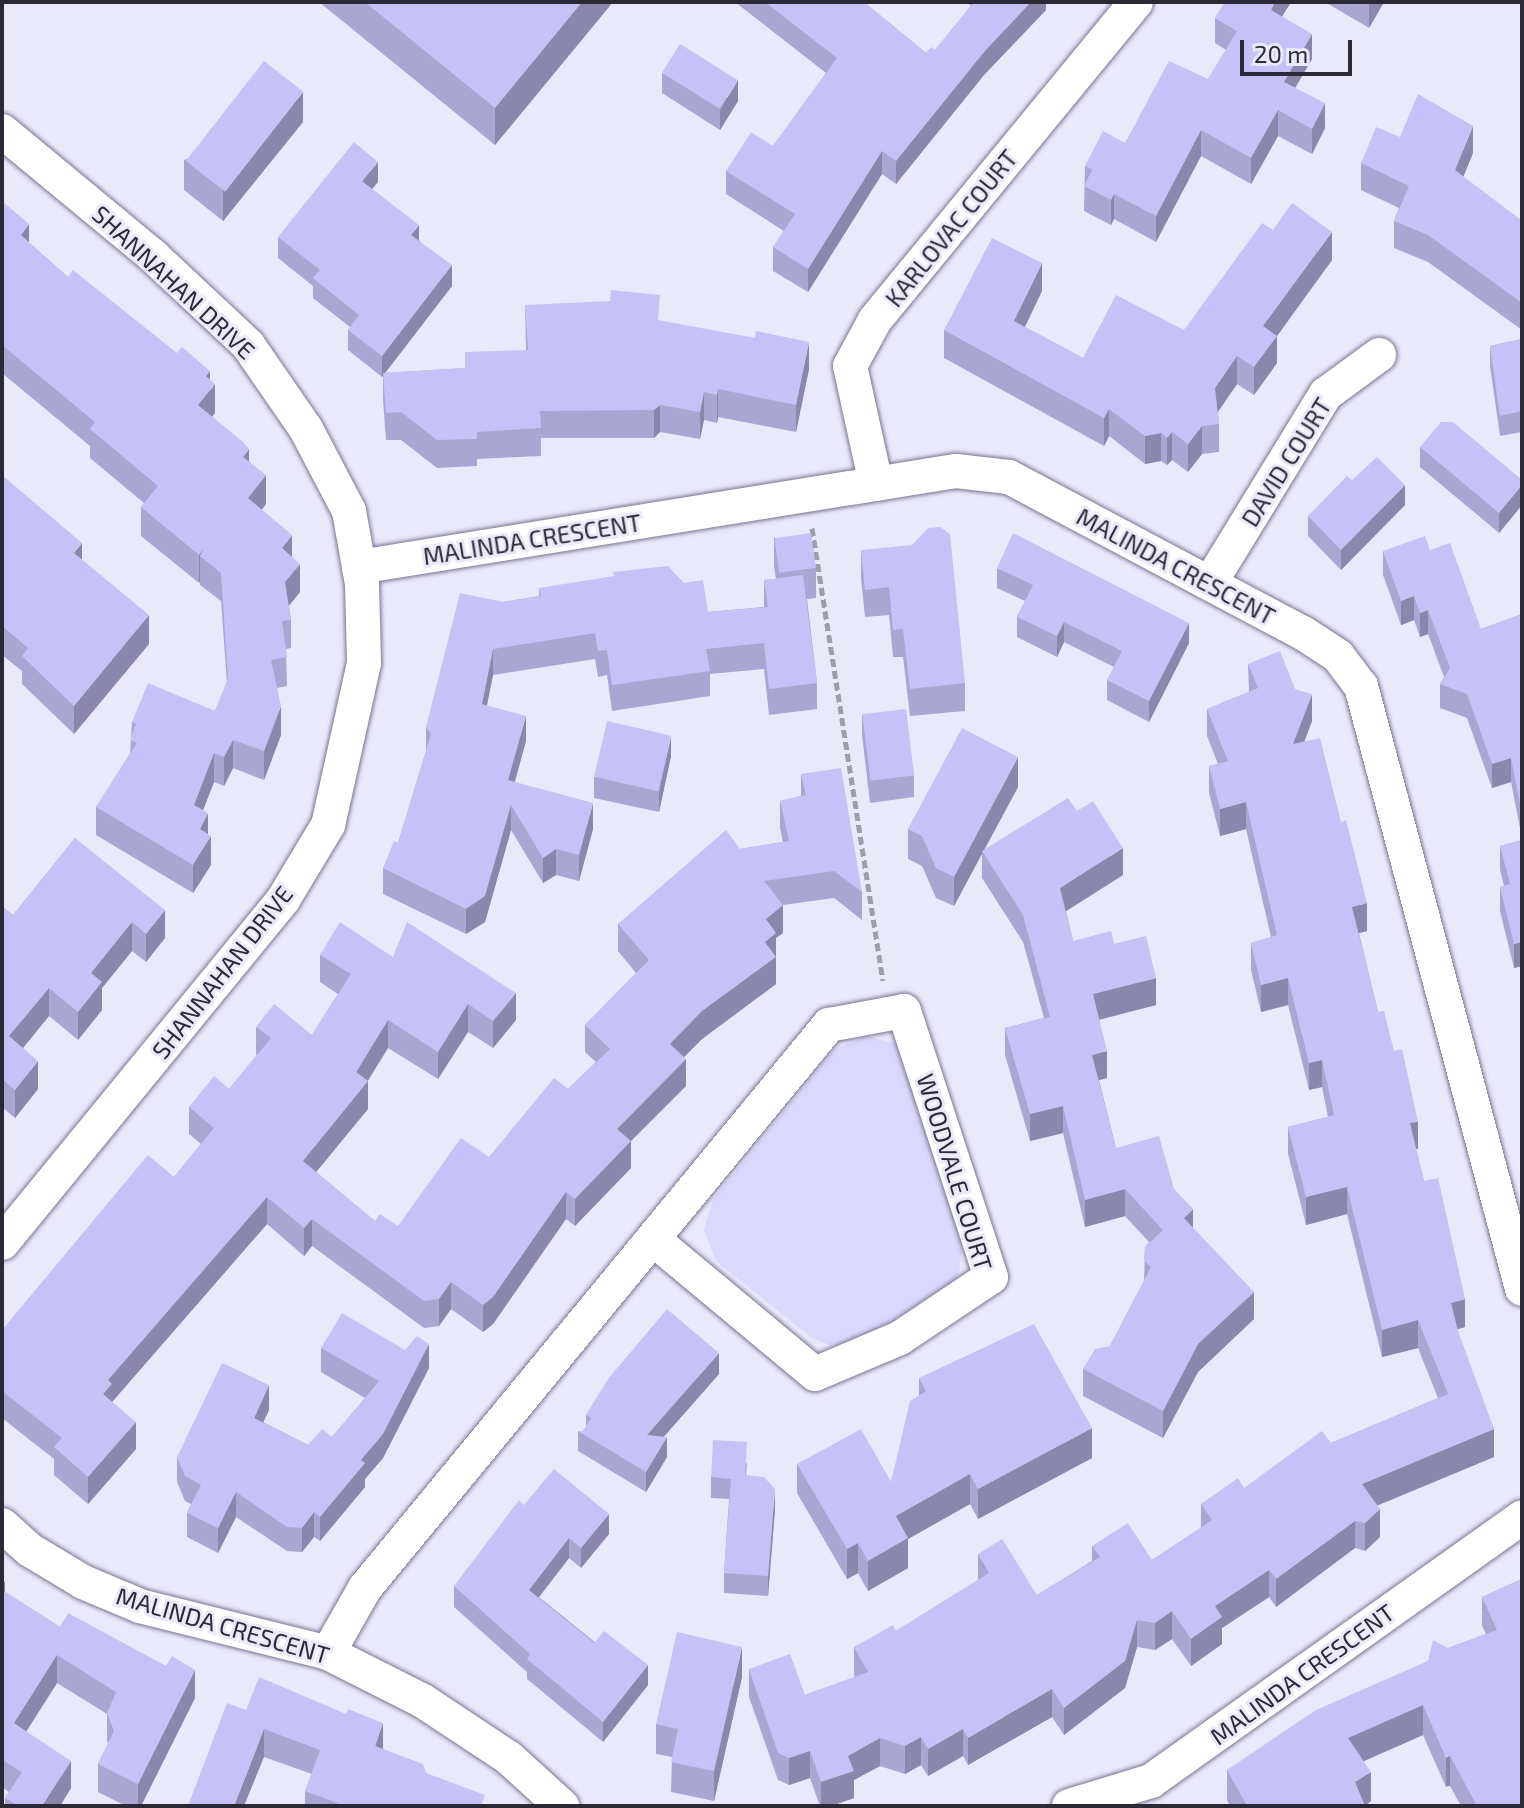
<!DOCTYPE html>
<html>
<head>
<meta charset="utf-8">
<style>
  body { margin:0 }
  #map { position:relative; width:1524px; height:1808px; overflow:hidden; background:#eae9fc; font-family:"Exo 2",sans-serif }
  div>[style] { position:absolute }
  .green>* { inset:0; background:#dad8fb }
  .path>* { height:5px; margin-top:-2.5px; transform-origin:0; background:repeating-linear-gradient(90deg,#9e9dad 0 8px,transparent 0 12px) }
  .roads { filter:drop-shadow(0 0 2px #787592) drop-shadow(0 0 2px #787592) }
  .minor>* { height:34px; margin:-17px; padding:0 17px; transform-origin:17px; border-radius:17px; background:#fff }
  .wall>* { inset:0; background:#aaa6d4 }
  .shaded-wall>* { inset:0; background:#8b87ac; transform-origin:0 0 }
  .building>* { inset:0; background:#c6c1f6; transform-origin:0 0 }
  span { translate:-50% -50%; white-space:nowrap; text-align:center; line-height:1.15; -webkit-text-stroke:6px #eae9fc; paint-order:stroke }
  .street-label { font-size:24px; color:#2a2935 }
  .frame { position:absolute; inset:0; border:4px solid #2a2935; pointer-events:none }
  .scale { position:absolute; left:1240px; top:40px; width:112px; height:36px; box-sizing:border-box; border:4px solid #2a2935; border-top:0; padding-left:10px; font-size:24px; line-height:28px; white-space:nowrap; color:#2a2935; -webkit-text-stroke:6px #eae9fc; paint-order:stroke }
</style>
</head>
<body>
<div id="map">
  <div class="green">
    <i style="clip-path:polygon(865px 1036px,899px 1044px,962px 1245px,959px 1273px,945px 1298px,859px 1342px,831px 1346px,812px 1338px,716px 1261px,704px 1230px,713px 1199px,834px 1050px)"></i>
  </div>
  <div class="path">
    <i style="left:812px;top:528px;width:458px;rotate:81.1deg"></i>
  </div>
  <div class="roads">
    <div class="minor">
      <i style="left:2px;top:131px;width:196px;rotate:39.6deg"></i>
      <i style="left:153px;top:256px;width:130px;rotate:43.1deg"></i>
      <i style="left:248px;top:345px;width:102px;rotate:55.4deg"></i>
      <i style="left:306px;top:429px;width:93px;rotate:62.3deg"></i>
      <i style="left:349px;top:511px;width:74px;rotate:79.9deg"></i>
      <i style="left:362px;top:584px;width:79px;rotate:88.5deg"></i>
      <i style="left:364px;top:663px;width:166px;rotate:102.5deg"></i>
      <i style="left:328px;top:825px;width:87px;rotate:121deg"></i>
      <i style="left:283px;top:900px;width:443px;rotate:129.3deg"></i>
      <i style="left:876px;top:484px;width:121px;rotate:-102.4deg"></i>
      <i style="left:850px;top:366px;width:52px;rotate:-61.5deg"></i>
      <i style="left:875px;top:320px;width:411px;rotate:-50.6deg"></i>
      <i style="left:359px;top:567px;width:605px;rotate:-9.14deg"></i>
      <i style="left:956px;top:471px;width:53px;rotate:6.5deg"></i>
      <i style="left:1009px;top:477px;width:333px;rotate:28deg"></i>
      <i style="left:1303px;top:633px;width:42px;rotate:33.3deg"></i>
      <i style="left:1338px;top:656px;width:38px;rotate:53deg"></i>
      <i style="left:1361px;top:686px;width:624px;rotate:75.05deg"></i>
      <i style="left:1210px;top:583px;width:222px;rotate:-58.5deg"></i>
      <i style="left:1326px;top:394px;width:66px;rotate:-36.3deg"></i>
      <i style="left:2px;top:1525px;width:38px;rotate:42deg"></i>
      <i style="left:30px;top:1550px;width:62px;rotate:31.1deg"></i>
      <i style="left:83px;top:1582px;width:62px;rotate:22.8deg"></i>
      <i style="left:140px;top:1606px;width:194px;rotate:14deg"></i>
      <i style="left:328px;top:1653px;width:106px;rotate:26.8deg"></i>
      <i style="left:423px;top:1701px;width:103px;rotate:33.5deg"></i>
      <i style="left:509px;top:1758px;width:72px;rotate:42.2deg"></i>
      <i style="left:328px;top:1653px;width:75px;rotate:-60.4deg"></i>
      <i style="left:365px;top:1588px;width:730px;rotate:-50.51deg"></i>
      <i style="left:829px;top:1025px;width:76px;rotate:-10.6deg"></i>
      <i style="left:904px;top:1011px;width:280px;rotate:71.9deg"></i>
      <i style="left:991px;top:1277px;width:110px;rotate:146.2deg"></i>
      <i style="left:900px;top:1338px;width:92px;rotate:157deg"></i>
      <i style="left:815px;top:1374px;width:211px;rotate:-140.2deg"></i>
      <i style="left:1069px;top:1806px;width:86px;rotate:-17deg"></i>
      <i style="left:1151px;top:1781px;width:455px;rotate:-35.4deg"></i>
    </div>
  </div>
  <div class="wall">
    <i style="clip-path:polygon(319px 2px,613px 2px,495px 145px)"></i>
    <i style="clip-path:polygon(735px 2px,864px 2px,926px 53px,935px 50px,971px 6px,967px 2px,1046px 2px,1046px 10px,984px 75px,896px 184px,882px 174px,808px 292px,773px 271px,773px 247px,784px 231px,726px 194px,726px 171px,773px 146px,826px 73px)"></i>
    <i style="clip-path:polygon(1225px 2px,1291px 2px,1282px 16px,1312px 59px,1295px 88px,1325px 128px,1312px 154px,1278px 136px,1251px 184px,1201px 156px,1156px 242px,1114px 219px,1111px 225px,1084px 211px,1085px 166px,1125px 143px,1208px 79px,1226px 50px,1215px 43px,1215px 18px)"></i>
    <i style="clip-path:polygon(1325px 2px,1384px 2px,1369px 28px)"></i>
    <i style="clip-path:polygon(662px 73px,738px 101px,720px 130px,662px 93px)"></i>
    <i style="clip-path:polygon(303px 122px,223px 221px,184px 190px,184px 160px)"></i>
    <i style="clip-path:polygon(1400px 137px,1473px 153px,1463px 177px,1522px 221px,1522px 330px,1428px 262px,1394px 248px,1394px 221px,1399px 208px,1361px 190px,1361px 163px)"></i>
    <i style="clip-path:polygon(378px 182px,372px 189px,419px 240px,452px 286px,385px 373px,465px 368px,526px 350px,525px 305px,660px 321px,809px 369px,796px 432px,718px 417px,717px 423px,704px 420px,700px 439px,660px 432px,654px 438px,541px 438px,541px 456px,477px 459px,477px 466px,437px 468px,401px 440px,386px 440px,383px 400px,383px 375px,382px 377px,348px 350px,348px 330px,350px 327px,313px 298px,313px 286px,278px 258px,278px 237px)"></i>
    <i style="clip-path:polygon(2px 201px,29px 243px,68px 277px,210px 380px,215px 413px,212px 417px,249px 461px,266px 504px,262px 510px,292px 557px,300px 592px,289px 606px,291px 620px,291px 648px,286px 649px,287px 686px,277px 688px,281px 735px,264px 780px,233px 768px,224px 786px,214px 782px,203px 810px,208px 834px,211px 865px,193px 893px,96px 835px,96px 807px,130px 754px,132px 722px,215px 711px,227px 683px,221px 601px,200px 585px,200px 581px,199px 583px,141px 536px,141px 507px,144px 503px,90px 458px,90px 446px,2px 373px)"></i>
    <i style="clip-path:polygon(1273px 230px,1332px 260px,1277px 336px,1277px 363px,1254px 395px,1237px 384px,1218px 412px,1219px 424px,1219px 452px,1202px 454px,1188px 472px,1172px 460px,1167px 465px,1161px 461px,1145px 464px,1109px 436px,1104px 446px,944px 358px,944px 330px,1042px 291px,1025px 327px,1083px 358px,1184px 330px)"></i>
    <i style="clip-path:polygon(1522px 339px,1522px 432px,1500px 436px,1490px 366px,1490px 346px)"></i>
    <i style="clip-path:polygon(1420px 447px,1522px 480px,1522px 505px,1499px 533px,1420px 467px)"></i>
    <i style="clip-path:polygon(2px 475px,82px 560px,149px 644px,74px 734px,22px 684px,22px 671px,2px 655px)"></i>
    <i style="clip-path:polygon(1405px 505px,1341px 570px,1308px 536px,1308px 516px)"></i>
    <i style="clip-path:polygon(774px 537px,816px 568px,816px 598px,807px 599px,817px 683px,817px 709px,769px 715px,764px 669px,710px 674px,710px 696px,612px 711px,607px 675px,598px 677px,595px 659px,493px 675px,487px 705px,526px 741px,515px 782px,593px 829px,579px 881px,556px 875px,543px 883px,511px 830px,485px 922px,466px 934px,383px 894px,383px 868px,398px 843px,426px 751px,426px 727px,503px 602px,539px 596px,539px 588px,708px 612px,764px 607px,764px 580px,776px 579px,774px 567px)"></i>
    <i style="clip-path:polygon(861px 550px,965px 683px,965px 711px,910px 716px,903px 657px,893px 657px,889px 615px,865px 617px,861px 578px)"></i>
    <i style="clip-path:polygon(1430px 550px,1481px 629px,1522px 614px,1522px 838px,1511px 782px,1492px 788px,1467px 718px,1440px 708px,1440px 684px,1444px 677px,1428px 634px,1420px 637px,1414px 620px,1401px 625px,1383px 575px,1383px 551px)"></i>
    <i style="clip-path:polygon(997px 568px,1189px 643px,1149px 722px,1107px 700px,1107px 680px,1114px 667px,1064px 642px,1057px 657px,1017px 637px,1017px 617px,1025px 601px,997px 588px)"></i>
    <i style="clip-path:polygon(1248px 664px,1295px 689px,1312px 721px,1304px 742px,1367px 931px,1359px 933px,1378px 1012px,1418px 1149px,1416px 1149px,1424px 1181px,1465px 1327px,1457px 1329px,1494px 1457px,1377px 1505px,1380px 1537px,1365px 1551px,1355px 1548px,1276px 1607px,1269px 1597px,1222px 1628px,1222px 1644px,1191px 1666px,1172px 1639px,1155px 1650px,1137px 1647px,1125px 1688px,1064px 1735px,1052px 1717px,968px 1765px,963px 1756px,928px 1776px,921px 1765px,905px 1774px,880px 1766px,854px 1780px,854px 1798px,831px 1806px,820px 1806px,810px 1778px,789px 1785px,778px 1780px,749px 1697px,749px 1669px,805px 1695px,855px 1677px,854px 1675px,854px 1647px,896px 1631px,978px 1580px,978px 1554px,1037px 1595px,1092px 1561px,1092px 1546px,1152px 1560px,1201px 1528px,1201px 1504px,1244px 1488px,1331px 1443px,1438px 1398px,1418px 1348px,1382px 1357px,1347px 1214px,1306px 1225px,1288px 1154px,1288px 1127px,1328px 1117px,1322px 1087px,1309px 1090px,1288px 1005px,1261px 1012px,1251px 970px,1251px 943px,1271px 937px,1246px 829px,1220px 836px,1209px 793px,1209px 766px,1218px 764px,1207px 736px,1207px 709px,1249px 692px)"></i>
    <i style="clip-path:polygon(862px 715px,914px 776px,914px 797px,870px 803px,862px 735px)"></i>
    <i style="clip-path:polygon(671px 756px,659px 812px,594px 798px,594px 777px)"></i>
    <i style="clip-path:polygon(801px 774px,862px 892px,862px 920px,834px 898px,783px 905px,783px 933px,776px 938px,776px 984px,702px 1039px,684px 1057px,686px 1086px,631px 1141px,631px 1168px,575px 1226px,566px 1219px,493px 1324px,483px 1332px,451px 1309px,439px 1326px,424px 1328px,312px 1246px,304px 1256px,267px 1224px,112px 1402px,136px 1449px,88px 1504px,54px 1475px,54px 1459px,2px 1418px,2px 1330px,174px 1177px,201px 1144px,189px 1134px,189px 1107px,229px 1089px,257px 1055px,256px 1054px,256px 1027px,312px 1035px,338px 994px,320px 982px,320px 955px,393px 957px,516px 1020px,493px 1048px,468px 1032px,438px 1079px,388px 1048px,368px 1081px,368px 1109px,316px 1172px,375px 1221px,398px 1226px,489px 1157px,568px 1089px,596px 1062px,585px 1052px,585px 1025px,636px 973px,618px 951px,618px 924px,740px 849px,783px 842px,780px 828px,780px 801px,801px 796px)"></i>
    <i style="clip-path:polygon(1018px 787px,984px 850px,1077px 811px,1123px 875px,1066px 911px,1073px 941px,1114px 944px,1156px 1005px,1099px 1020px,1107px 1078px,1099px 1080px,1116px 1148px,1174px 1189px,1193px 1228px,1254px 1319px,1198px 1372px,1163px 1438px,1083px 1396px,1083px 1369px,1110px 1346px,1144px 1281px,1145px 1247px,1149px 1242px,1125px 1216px,1085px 1227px,1063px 1133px,1030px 1141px,1005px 1055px,1005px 1028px,1044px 1018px,1023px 942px,982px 878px,982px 853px,954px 906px,936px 898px,922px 866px,908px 859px,908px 829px)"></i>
    <i style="clip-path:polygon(75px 838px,165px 938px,146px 962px,132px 951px,102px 988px,102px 1010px,78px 1040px,49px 1016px,23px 1048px,38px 1089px,15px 1118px,2px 1107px,2px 906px,13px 915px)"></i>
    <i style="clip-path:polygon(1522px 840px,1522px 966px,1514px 968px,1500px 911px,1500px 887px,1504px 886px,1500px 870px,1500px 846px)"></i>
    <i style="clip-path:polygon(321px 1348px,429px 1368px,383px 1458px,365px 1479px,365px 1487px,320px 1541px,314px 1537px,302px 1552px,287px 1551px,236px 1517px,218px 1553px,187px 1537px,187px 1513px,191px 1504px,185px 1501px,177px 1482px,177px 1457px,269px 1410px,263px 1422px,308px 1445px,332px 1437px,365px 1398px,321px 1372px)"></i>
    <i style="clip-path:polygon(719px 1374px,664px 1436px,667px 1457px,646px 1492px,578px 1451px,578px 1431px,583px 1431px,586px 1427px,586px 1415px)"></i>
    <i style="clip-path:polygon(919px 1378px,1092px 1458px,978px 1519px,970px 1504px,908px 1539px,908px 1568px,868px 1591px,858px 1573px,847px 1579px,797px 1493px,797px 1464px,891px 1482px,919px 1395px)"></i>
    <i style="clip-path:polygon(747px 1463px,746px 1476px,775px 1509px,768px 1596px,724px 1593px,724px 1573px,729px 1499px,711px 1498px,711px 1477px)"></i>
    <i style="clip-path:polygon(524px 1505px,609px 1534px,581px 1568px,569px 1558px,539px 1597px,648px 1685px,603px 1742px,527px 1679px,527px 1672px,454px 1607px,454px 1586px)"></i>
    <i style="clip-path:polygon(2px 1578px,5px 1592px,60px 1627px,195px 1698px,141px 1806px,126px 1806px,98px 1792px,98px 1764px,108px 1744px,107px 1740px,107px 1714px,57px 1683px,26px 1731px,71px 1788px,60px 1806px,5px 1806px,5px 1798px,9px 1792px,2px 1787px)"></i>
    <i style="clip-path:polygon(1522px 1579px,1522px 1806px,1461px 1806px,1450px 1786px,1446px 1787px,1423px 1735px,1364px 1761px,1371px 1801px,1365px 1806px,1230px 1806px,1227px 1800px,1227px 1770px,1428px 1661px,1448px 1648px,1486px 1634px,1482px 1626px,1482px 1597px)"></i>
    <i style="clip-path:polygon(742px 1677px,714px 1801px,671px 1792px,672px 1757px,656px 1754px,656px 1724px)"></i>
    <i style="clip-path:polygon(246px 1710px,383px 1749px,485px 1806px,305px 1806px,305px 1791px,312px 1774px,264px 1757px)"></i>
  </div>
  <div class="shaded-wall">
    <i style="clip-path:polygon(582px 2px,613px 2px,495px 145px,495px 108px)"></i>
    <i style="clip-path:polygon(1031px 2px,1046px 2px,1046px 10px,984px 75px,896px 184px,896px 161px,984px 52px)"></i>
    <i style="clip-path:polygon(1275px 2px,1291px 2px,1271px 35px,1271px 10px)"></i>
    <i style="clip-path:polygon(1369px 2px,1384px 2px,1369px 28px)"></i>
    <i style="clip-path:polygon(1312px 34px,1312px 59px,1284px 107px,1284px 82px)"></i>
    <i style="clip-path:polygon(738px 80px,738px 101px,720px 130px,720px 110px)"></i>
    <i style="clip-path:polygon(303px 92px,303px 122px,223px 221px,223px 191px)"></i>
    <i style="clip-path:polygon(1325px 103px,1325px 128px,1312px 154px,1312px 129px)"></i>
    <i style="clip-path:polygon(1278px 110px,1278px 136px,1251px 184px,1251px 158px)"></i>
    <i style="clip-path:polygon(1473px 126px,1473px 153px,1455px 197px,1455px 170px)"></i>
    <i style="clip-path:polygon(1201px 130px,1201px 156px,1156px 242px,1156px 216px)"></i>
    <i style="clip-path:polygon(882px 151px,882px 174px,808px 292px,808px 269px)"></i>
    <i style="clip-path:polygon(378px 162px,378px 182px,362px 201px,362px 181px)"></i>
    <i style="clip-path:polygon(1114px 194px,1114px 219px,1111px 225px,1111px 200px)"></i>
    <i style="clip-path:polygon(29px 224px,29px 253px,21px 235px)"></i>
    <i style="clip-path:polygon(419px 225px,419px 245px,411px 235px)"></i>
    <i style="clip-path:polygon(1332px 232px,1332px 260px,1277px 336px,1277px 363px,1254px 395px,1254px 367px,1263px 326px)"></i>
    <i style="clip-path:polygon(1042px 263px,1042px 291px,1014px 349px,1014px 321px)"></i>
    <i style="clip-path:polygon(452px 265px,452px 286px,382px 377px,382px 356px)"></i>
    <i style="clip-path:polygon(809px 342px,809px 369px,796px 432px,796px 405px)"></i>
    <i style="clip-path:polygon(1237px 356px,1237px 384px,1215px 416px,1215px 388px)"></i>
    <i style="clip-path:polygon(210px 371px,210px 391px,215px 384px,215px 413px,198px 434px,198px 405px,206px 376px)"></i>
    <i style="clip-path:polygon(718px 389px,718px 417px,717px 423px,717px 395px)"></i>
    <i style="clip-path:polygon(704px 392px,704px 420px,700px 439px,700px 412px)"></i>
    <i style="clip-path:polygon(660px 405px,660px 432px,654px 438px,654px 410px)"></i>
    <i style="clip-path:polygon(1109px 409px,1109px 436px,1104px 446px,1104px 418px)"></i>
    <i style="clip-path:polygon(1202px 426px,1202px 454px,1188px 472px,1188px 444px)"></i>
    <i style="clip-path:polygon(1172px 432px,1172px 460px,1167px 465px,1167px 438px)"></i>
    <i style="clip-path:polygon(1161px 433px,1161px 461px,1145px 464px,1145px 436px)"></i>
    <i style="clip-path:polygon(249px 449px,249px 478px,243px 457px)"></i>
    <i style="clip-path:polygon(266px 475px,266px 504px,248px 527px,248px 498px)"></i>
    <i style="clip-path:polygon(1405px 485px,1405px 505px,1341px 570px,1341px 550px)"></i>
    <i style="clip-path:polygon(1522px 485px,1522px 505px,1499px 533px,1499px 513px)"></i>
    <i style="clip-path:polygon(292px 535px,292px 564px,282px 548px)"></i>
    <i style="clip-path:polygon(82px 543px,82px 572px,74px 553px)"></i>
    <i style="clip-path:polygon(204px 548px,200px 556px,200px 581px,199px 583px,199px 555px)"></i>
    <i style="clip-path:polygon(300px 564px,300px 592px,285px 610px,285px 582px)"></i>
    <i style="clip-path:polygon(1414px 596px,1414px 620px,1401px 625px,1401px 601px)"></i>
    <i style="clip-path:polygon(1428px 610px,1428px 634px,1420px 637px,1420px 613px)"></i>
    <i style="clip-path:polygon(149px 615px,149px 644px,74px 734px,74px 706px)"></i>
    <i style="clip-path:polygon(1064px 622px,1064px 642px,1057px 657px,1057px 636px)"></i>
    <i style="clip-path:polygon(1189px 623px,1189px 643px,1149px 722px,1149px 701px)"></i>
    <i style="clip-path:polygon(493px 649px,493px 675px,482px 729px,482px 704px)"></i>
    <i style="clip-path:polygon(1312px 694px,1312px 721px,1293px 772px,1293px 744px)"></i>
    <i style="clip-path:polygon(281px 706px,281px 735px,264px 780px,264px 751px)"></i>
    <i style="clip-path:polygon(526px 716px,526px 741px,508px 805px,508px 780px)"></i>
    <i style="clip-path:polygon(671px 736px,671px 756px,659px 812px,659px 792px)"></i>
    <i style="clip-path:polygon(233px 740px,233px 768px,224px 786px,224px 757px)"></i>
    <i style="clip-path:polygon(214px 753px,214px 782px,194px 833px,194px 805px)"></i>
    <i style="clip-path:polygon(1018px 757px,1018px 787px,954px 906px,954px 877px)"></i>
    <i style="clip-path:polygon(1511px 758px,1511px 782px,1492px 788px,1492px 764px)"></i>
    <i style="clip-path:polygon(1246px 802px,1246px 829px,1220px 836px,1220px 809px)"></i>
    <i style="clip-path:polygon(593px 803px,593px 829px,579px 881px,579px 855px)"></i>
    <i style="clip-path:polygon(511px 805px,511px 830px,485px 922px,466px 934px,466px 909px)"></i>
    <i style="clip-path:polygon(208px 813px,208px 841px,211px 836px,211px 865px,193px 893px,193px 865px,200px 829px)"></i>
    <i style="clip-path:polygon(1123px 848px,1123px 875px,1060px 915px,1060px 888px)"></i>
    <i style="clip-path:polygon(556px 849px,556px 875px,543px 883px,543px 858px)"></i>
    <i style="clip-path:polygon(1367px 903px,1367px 931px,1352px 935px,1352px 907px)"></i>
    <i style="clip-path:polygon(783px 905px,783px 933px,776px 938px,776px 984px,702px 1039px,670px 1071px,670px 1044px,766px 919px)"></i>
    <i style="clip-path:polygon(165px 910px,165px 938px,146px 962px,146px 934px)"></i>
    <i style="clip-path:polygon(132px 922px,132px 951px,102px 988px,102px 1010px,78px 1040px,78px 1012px,91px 973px)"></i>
    <i style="clip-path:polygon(1522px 942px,1522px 966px,1514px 968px,1514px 944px)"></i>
    <i style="clip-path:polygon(1156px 978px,1156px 1005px,1093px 1021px,1093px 994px)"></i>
    <i style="clip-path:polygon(1288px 978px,1288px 1005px,1261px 1012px,1261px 985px)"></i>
    <i style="clip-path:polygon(49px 988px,49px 1016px,9px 1065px,9px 1036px)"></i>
    <i style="clip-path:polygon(516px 993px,516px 1020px,493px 1048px,493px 1021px)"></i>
    <i style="clip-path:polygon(468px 1004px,468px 1032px,438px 1079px,438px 1052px)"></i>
    <i style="clip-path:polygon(388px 1020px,388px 1048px,366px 1083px,368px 1081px,368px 1109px,303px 1188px,303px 1161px)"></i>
    <i style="clip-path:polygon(1107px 1051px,1107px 1078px,1092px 1082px,1092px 1055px)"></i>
    <i style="clip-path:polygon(686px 1059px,686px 1086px,631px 1141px,631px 1168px,575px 1226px,575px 1199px,617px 1129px)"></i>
    <i style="clip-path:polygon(1322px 1060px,1322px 1087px,1309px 1090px,1309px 1063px)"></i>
    <i style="clip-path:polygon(38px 1061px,38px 1089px,15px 1118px,15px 1090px)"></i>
    <i style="clip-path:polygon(1063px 1106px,1063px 1133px,1030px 1141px,1030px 1114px)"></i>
    <i style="left:1418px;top:1122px;width:27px;height:8px;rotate:90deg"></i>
    <i style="clip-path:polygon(1347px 1187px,1347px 1214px,1306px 1225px,1306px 1197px)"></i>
    <i style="clip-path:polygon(1125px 1189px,1125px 1216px,1085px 1227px,1085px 1200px)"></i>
    <i style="clip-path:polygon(566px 1192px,566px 1219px,493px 1324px,483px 1332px,483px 1305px)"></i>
    <i style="clip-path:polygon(267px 1197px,267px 1224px,112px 1402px,103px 1394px,108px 1380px)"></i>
    <i style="clip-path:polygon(1193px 1209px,1193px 1237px,1184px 1218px)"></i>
    <i style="clip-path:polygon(312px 1219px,312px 1246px,304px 1256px,304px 1228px)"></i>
    <i style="clip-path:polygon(451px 1282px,451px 1309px,439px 1326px,439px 1299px)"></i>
    <i style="clip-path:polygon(1254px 1292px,1254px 1319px,1198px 1372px,1163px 1438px,1163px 1411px,1198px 1344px)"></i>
    <i style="clip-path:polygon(1465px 1299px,1465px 1327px,1451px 1331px,1451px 1303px)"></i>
    <i style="clip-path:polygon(1418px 1320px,1418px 1348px,1382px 1357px,1382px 1330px)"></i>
    <i style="clip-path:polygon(429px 1344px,429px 1368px,383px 1458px,365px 1479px,365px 1487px,320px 1541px,320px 1517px,361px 1460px)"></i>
    <i style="clip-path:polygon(719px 1353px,719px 1374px,647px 1456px,647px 1435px)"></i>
    <i style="clip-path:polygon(269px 1385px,269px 1410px,254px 1442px,254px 1418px)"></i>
    <i style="clip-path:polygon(136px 1422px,136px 1449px,88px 1504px,88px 1477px)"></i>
    <i style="clip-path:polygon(1092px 1428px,1092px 1458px,978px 1519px,978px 1489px)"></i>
    <i style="clip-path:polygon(1494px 1429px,1494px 1457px,1362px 1512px,1362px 1484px)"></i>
    <i style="clip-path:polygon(667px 1437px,667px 1457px,646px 1492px,646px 1472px)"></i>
    <i style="clip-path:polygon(970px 1474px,970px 1504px,908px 1539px,908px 1568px,868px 1591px,868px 1561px,896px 1516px)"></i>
    <i style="clip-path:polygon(775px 1489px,775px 1509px,768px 1596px,768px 1576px)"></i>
    <i style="clip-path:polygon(236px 1492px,236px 1517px,218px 1553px,218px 1528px)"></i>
    <i style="clip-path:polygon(1380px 1509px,1380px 1537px,1365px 1551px,1365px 1523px)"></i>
    <i style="clip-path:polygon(314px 1512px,314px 1537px,302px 1552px,302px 1528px)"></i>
    <i style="clip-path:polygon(609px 1514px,609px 1534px,581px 1568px,581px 1548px)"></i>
    <i style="clip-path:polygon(1355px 1521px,1355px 1548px,1276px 1607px,1276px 1579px)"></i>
    <i style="clip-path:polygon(569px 1538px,569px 1558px,529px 1610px,529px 1590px)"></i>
    <i style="clip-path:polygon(858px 1543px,858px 1573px,847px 1579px,847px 1549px)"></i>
    <i style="clip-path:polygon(1269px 1570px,1269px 1597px,1222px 1628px,1222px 1644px,1191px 1666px,1191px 1639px,1215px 1606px)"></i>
    <i style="clip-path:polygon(5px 1581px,5px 1608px,2px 1613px,2px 1586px)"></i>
    <i style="clip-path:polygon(1172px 1611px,1172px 1639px,1155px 1650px,1155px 1623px)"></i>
    <i style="clip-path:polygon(1137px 1620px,1137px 1647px,1125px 1688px,1064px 1735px,1064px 1708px)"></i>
    <i style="clip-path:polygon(742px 1647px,742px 1677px,714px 1801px,714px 1771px)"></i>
    <i style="clip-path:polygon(57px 1655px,57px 1683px,14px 1751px,14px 1723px)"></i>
    <i style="clip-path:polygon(648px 1665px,648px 1685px,603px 1742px,603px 1722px)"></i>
    <i style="clip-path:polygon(195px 1670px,195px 1698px,141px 1806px,138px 1806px,138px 1784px)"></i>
    <i style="clip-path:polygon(1052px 1689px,1052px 1717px,968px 1765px,968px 1738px)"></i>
    <i style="clip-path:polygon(1423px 1705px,1423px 1735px,1348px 1768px,1348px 1738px)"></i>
    <i style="clip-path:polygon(383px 1723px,383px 1750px,375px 1746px)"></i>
    <i style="clip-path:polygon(264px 1729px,264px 1757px,244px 1806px,234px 1806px)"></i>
    <i style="clip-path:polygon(963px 1729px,963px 1756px,928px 1776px,928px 1749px)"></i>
    <i style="clip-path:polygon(921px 1737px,921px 1765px,905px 1774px,905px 1746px)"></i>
    <i style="clip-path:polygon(880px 1738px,880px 1766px,854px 1780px,854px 1798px,831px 1806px,821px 1806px,821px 1782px,848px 1756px)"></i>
    <i style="clip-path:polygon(810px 1751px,810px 1778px,789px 1785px,789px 1758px)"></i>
    <i style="left:1450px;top:1756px;width:30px;height:4px;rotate:90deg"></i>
    <i style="clip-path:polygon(71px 1761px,71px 1788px,60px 1806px,42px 1806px)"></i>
    <i style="clip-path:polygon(1371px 1772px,1371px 1801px,1364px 1806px,1355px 1782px)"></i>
  </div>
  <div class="building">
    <i style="clip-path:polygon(365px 2px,582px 2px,495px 108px)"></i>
    <i style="clip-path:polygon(765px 2px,864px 2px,926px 53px,931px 47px,935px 50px,974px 2px,1031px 2px,984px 52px,896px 161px,882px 151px,808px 269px,773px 247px,795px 214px,726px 171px,751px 132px,773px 146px,837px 58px)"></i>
    <i style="clip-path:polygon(1225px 2px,1275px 2px,1271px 10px,1312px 34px,1284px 82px,1325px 103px,1312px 129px,1278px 110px,1251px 158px,1201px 130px,1156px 216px,1114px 194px,1111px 200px,1084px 186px,1092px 170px,1085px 166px,1103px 131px,1125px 143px,1169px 61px,1208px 79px,1237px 31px,1215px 18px)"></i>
    <i style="left:680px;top:44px;width:68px;height:34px;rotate:32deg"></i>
    <i style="left:264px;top:61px;width:50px;height:127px;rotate:38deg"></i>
    <i style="clip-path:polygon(1418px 94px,1473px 126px,1455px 170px,1522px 221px,1522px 303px,1428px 235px,1394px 221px,1409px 186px,1361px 163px,1376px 127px,1400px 137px)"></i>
    <i style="clip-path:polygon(354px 142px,378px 162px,362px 181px,419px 225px,411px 235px,452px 265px,382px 356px,348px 330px,359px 315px,313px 278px,320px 270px,278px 237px)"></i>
    <i style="clip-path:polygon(2px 201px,29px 224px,21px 235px,68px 277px,73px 270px,177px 353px,182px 347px,210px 371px,206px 376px,215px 384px,198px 405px,243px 442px,249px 449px,243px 457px,266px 475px,248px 498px,292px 535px,282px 548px,300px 564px,285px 582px,291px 620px,282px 621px,287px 657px,271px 660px,281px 706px,264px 751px,233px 740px,224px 757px,214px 753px,194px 805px,208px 813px,200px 829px,211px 836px,193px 865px,96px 807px,137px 743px,130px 740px,136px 724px,132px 722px,148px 683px,215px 711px,228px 678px,221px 573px,200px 556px,204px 548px,199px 555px,141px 507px,158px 486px,90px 429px,95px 422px,2px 345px)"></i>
    <i style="clip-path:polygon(1292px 203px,1332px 232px,1263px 326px,1277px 336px,1254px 367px,1237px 356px,1215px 388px,1219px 424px,1202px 426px,1188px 444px,1172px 432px,1167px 438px,1161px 433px,1145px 436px,1109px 409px,1104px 418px,944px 330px,992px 238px,1042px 263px,1014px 321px,1083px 358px,1116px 295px,1184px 330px,1262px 223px,1273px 230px)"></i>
    <i style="clip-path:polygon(611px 290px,660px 295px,658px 320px,755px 338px,756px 331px,809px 342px,796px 405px,718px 389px,717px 395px,704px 392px,700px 412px,660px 405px,654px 410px,540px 411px,541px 428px,477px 432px,477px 439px,437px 440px,401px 412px,386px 413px,383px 373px,465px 368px,465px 352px,528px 350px,525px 305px,610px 301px)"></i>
    <i style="clip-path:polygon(1522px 339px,1522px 411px,1500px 416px,1490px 346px)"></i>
    <i style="clip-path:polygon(1441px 422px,1453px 422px,1522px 480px,1522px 485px,1499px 513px,1420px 447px)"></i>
    <i style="clip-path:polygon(1377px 457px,1405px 485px,1341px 550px,1308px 516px,1347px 476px,1352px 480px)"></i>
    <i style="clip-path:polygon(2px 475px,82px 543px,74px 553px,149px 615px,74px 706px,22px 656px,28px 648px,2px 626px)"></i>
    <i style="clip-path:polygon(940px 527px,950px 534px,965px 683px,910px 689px,903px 629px,893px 630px,889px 587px,865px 590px,861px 550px,912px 545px,928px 528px)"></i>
    <i style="left:811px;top:533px;width:35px;height:37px;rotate:82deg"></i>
    <i style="clip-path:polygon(1013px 533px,1189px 623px,1149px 701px,1107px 680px,1122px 651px,1064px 622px,1057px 636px,1017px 617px,1033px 585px,997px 568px)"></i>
    <i style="clip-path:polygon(1425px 536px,1430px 550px,1450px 543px,1481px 629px,1522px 614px,1522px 814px,1511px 758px,1492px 764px,1467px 694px,1440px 684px,1450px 668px,1428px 610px,1420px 613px,1414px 596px,1401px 601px,1383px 551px)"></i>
    <i style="clip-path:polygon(668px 566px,684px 583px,703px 580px,708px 612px,768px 607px,764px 580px,803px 575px,817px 683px,769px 689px,764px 643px,706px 649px,710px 671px,612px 685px,607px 650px,598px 651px,595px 633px,493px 649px,482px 704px,526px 716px,508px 780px,593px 803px,579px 855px,556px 849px,543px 858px,511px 805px,485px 896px,466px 909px,383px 868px,394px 841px,398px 843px,431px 734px,426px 727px,460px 593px,503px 602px,541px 596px,539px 588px,614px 576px,613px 572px)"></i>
    <i style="clip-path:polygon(1280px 651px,1295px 689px,1312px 694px,1293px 744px,1320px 738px,1341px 822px,1346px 820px,1367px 903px,1352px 907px,1378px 1012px,1384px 1011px,1394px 1051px,1402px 1049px,1418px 1122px,1410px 1123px,1424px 1181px,1438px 1178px,1465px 1299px,1451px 1303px,1458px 1331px,1494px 1429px,1362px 1484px,1380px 1509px,1365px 1523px,1355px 1521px,1276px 1579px,1269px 1570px,1215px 1606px,1222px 1617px,1191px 1639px,1172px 1611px,1155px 1623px,1137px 1620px,1125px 1661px,1064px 1708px,1052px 1689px,968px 1738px,963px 1729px,928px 1749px,921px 1737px,905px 1746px,880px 1738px,848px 1756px,854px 1771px,821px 1782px,810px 1751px,789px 1758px,778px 1753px,749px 1669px,790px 1654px,805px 1695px,868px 1672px,854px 1647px,893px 1625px,896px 1631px,989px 1573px,978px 1554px,1002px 1539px,1037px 1595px,1100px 1557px,1092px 1546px,1128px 1523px,1152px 1560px,1212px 1520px,1201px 1504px,1238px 1478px,1244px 1488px,1322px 1431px,1331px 1443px,1448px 1394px,1418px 1320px,1382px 1330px,1347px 1187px,1306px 1197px,1288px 1127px,1334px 1115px,1322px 1060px,1309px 1063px,1288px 978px,1261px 985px,1251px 943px,1277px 935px,1246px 802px,1220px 809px,1209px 766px,1228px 761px,1207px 709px,1258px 688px,1248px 664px)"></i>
    <i style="left:906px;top:709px;width:67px;height:44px;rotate:83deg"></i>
    <i style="left:607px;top:721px;width:66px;height:57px;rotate:13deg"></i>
    <i style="clip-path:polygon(962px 728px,1018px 757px,954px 877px,936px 868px,922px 836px,908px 829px)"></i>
    <i style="clip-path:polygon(841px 768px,862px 892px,834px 871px,764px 881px,783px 905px,766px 919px,776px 933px,765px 942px,776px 957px,702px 1011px,670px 1044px,686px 1059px,617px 1129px,631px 1141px,575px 1199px,566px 1192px,493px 1297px,483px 1305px,451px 1282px,439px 1299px,424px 1301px,312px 1219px,304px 1228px,267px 1197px,108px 1380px,112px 1384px,103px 1394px,136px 1422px,88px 1477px,54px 1447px,62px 1438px,2px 1391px,2px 1330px,148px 1155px,174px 1177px,214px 1128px,189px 1107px,214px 1076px,229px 1089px,271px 1038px,256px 1027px,274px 1004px,312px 1035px,351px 974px,320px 955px,340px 922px,393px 957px,407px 922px,516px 993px,493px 1021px,468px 1004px,438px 1052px,388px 1020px,356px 1072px,368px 1081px,303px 1161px,375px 1221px,380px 1214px,398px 1226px,461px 1138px,489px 1157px,554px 1078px,568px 1089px,610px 1049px,585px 1025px,649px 960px,618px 924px,726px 830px,740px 849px,789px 841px,780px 801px,806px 795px,801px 774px)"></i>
    <i style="clip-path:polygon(1068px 798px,1077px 811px,1093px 801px,1123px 848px,1060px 888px,1073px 941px,1111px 931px,1114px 944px,1146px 936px,1156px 978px,1093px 994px,1107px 1051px,1092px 1055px,1116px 1148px,1159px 1136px,1174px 1189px,1193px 1209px,1184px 1218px,1254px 1292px,1198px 1344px,1163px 1411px,1083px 1369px,1095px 1349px,1110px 1346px,1151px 1267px,1144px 1261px,1145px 1247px,1163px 1230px,1125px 1189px,1085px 1200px,1063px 1106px,1030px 1114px,1005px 1028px,1050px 1017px,1023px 915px,982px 851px)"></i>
    <i style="clip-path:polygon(75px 838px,165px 910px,146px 934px,132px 922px,91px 973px,102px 982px,78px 1012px,49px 988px,9px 1036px,38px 1061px,15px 1090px,2px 1079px,2px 906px,13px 915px)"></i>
    <i style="clip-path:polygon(1522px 840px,1522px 942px,1514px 944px,1500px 887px,1510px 884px,1500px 846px)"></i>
    <i style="clip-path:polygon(667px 1309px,719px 1353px,647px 1435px,667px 1437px,646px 1472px,578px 1431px,583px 1431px,591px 1418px,586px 1415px,608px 1379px)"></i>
    <i style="clip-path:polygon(342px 1313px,405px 1350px,417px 1336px,429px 1344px,383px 1434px,361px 1460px,365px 1463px,320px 1517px,314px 1512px,302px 1528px,287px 1527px,236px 1492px,218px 1528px,187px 1513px,201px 1485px,185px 1476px,177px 1457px,222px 1363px,269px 1385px,254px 1418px,308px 1445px,322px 1429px,332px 1437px,379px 1381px,321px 1348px)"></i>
    <i style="clip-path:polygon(1034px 1324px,1092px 1428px,978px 1489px,970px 1474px,896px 1516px,908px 1538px,868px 1561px,858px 1543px,847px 1549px,797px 1464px,861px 1429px,891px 1482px,910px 1401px,926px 1391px,919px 1378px)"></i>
    <i style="clip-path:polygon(713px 1440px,747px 1442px,745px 1475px,764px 1477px,775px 1489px,768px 1576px,724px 1573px,731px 1479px,711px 1477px)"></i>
    <i style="clip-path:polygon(554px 1469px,609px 1514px,581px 1548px,569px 1538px,529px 1590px,594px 1643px,604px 1631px,648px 1665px,603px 1722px,527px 1659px,530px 1654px,454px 1586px,519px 1500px,524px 1505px)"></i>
    <i style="clip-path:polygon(1522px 1579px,1522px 1806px,1477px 1806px,1450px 1756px,1446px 1758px,1423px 1705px,1348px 1738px,1371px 1772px,1355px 1782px,1365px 1806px,1243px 1806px,1246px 1804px,1227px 1770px,1316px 1710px,1428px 1661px,1433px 1640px,1448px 1648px,1497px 1630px,1482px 1597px)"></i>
    <i style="clip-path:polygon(2px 1590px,60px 1627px,68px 1613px,166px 1666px,172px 1656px,195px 1670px,138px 1784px,98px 1764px,114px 1731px,107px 1713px,116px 1692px,57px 1655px,14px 1723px,71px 1761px,42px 1806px,18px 1806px,5px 1798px,22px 1772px,2px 1760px)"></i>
    <i style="clip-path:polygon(677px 1632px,742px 1647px,714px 1771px,671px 1762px,678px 1729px,656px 1724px)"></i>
    <i style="clip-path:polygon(259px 1677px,346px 1714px,348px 1709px,383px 1723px,375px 1746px,423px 1764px,426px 1773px,485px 1795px,481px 1806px,345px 1806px,305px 1791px,320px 1750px,264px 1729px,234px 1806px,188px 1806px,227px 1703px,246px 1710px)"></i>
  </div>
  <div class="street-label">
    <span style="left:951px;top:228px;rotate:-51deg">KARLOVAC COURT</span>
    <span style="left:174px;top:282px;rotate:43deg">SHANNAHAN DRIVE</span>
    <span style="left:1286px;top:462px;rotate:-58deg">DAVID COURT</span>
    <span style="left:532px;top:539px;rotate:-9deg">MALINDA CRESCENT</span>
    <span style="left:1176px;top:566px;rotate:28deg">MALINDA CRESCENT</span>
    <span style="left:222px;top:972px;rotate:-52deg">SHANNAHAN DRIVE</span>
    <span style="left:955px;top:1172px;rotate:73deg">WOODVALE COURT</span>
    <span style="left:223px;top:1625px;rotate:16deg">MALINDA CRESCENT</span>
    <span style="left:1302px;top:1674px;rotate:-36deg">MALINDA CRESCENT</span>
  </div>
  <div class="frame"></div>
  <div class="scale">20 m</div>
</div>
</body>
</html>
